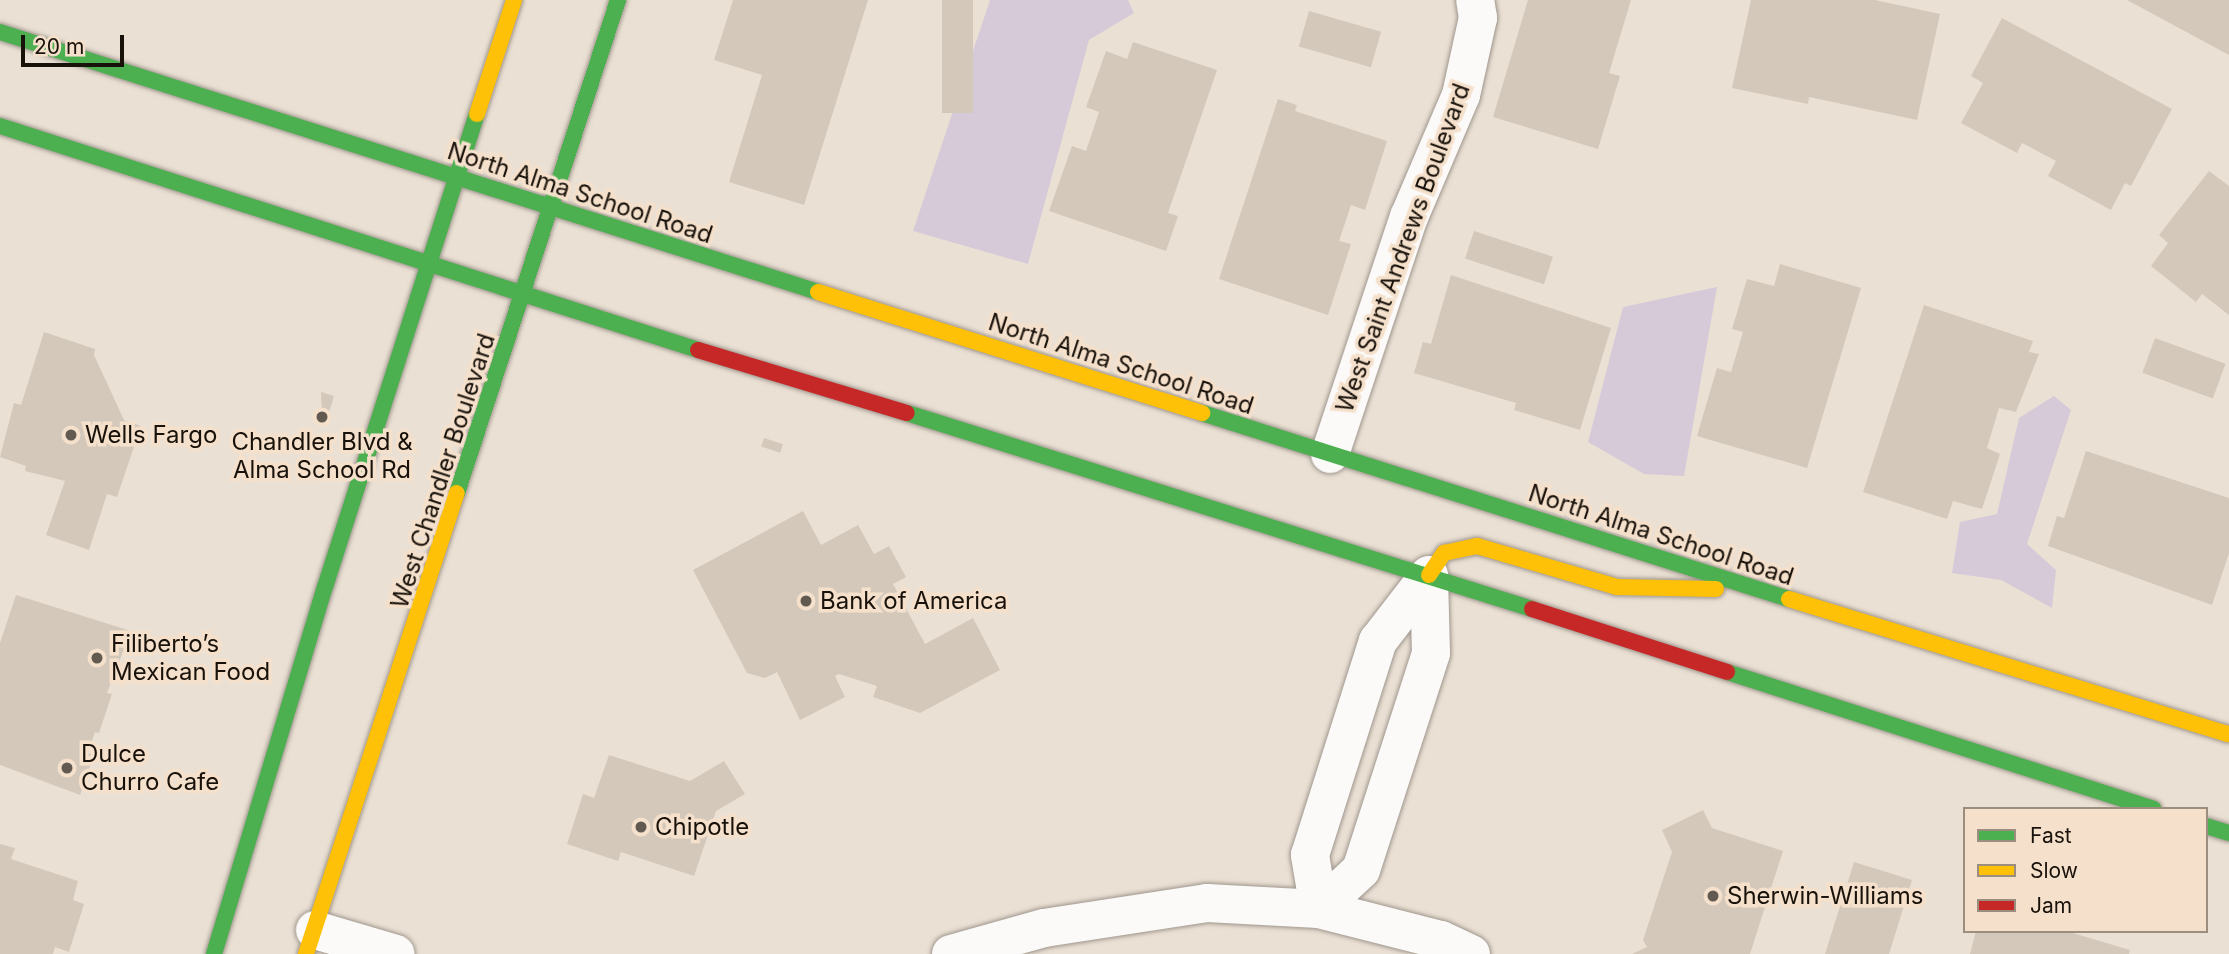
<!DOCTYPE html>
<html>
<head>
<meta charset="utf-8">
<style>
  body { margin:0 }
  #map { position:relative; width:2229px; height:954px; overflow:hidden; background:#ebe0d4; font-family:Inter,sans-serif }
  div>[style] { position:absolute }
  .green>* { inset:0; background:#d6cad9 }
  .building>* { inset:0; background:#d4c8bb; transform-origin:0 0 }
  .roads { filter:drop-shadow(0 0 2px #9f978e) drop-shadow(0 0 2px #9f978e) }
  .street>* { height:38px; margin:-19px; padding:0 19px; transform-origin:19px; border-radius:19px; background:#fcfaf9 }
  .fast>* { height:16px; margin:-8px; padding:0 8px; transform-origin:8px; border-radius:8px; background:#4caf50 }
  .slow>* { height:16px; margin:-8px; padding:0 8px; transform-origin:8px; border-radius:8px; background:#ffc107 }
  .jam>* { height:16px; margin:-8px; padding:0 8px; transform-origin:8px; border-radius:8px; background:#c62828 }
  .dots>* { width:19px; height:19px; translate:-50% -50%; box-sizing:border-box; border:4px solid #f4e0cb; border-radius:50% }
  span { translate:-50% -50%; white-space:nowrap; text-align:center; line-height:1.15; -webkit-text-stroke:7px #f4e0cb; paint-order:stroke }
  .street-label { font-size:24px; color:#19120b }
  .poi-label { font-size:24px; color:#19120b }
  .left { translate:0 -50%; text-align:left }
  .legend { position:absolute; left:1963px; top:807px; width:245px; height:126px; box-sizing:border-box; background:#f4e0cb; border:2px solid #9c8e7e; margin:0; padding:9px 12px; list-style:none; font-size:21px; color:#19120b }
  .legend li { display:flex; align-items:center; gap:14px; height:35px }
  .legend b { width:35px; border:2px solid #9c8e7e }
  .scale { position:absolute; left:21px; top:35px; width:103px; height:32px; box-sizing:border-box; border:4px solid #19120b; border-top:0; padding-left:9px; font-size:21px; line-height:24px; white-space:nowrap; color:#19120b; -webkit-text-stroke:5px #f4e0cb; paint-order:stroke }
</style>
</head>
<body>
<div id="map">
  <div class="green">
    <i style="clip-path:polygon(990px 0,1128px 0,1134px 13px,1089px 40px,1028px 264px,913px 231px)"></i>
    <i style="clip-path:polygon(1717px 287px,1684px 476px,1644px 474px,1588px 442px,1623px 307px)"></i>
    <i style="clip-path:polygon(2054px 396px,2071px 410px,2027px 544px,2056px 570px,2052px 608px,2001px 580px,1952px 573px,1960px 522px,1997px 514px,2019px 418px)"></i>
  </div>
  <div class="building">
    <i style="clip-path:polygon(733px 0,868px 0,804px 205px,729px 182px,762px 75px,714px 60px)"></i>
    <i style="left:942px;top:0;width:31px;height:113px"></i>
    <i style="clip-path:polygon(1528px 0,1631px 0,1609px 73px,1620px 76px,1598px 149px,1493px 117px)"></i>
    <i style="clip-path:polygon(1751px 0,1875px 0,1940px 14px,1917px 120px,1809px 97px,1808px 104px,1732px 88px)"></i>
    <i style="clip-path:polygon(2127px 0,2229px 0,2229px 55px)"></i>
    <i style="left:1309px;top:11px;width:75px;height:37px;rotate:16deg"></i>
    <i style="clip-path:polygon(2002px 18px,2172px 109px,2131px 186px,2125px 183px,2111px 210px,2048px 176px,2056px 161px,2022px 143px,2017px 153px,1961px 123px,1983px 83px,1971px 76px)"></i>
    <i style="clip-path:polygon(1133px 42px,1217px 70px,1168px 213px,1178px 216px,1166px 251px,1049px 211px,1072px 146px,1086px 151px,1099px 112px,1086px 107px,1106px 51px,1127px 59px)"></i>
    <i style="clip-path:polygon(1278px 99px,1297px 105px,1295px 111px,1387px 141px,1365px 210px,1351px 205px,1339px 241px,1351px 244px,1328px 315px,1219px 279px)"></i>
    <i style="clip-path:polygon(2209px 171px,2229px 186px,2229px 315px,2202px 294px,2196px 302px,2151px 266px,2168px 243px,2159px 235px)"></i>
    <i style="left:1474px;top:231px;width:83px;height:29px;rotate:18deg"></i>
    <i style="clip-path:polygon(1780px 264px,1861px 288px,1807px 468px,1697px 436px,1717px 368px,1731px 372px,1743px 332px,1732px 329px,1747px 279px,1774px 286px)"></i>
    <i style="clip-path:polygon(1451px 275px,1611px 328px,1580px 430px,1514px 410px,1516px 403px,1414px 373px,1423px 342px,1431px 344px)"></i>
    <i style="clip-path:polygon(1924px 305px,2033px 341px,2029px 352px,2039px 354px,2016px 412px,1999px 408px,1987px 448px,2000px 454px,1982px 509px,1953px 501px,1947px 519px,1863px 492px)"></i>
    <i style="clip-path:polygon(44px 332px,95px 349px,94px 355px,124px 420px,141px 426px,117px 497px,107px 494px,89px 550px,46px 535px,65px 481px,25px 471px,26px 466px,0 457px,14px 403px,21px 405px)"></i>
    <i style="left:2155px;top:338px;width:75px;height:37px;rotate:20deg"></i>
    <i style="clip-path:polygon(321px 392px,334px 396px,325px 426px,322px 417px)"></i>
    <i style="left:764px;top:438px;width:20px;height:9px;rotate:18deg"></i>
    <i style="clip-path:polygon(2086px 451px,2229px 498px,2229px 553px,2212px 605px,2048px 546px,2057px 516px,2064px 518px)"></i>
    <i style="clip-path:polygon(803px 511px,821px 545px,858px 525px,874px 554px,889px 546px,906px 577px,893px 584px,925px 644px,973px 618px,1000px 670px,920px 713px,873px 697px,877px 686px,839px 674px,835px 676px,845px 697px,800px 720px,777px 672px,765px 678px,747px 673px,693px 570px)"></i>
    <i style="clip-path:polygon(16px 595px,131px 631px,107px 693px,112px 694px,99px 733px,95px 732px,88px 753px,94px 755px,80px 795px,0 765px,0 643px)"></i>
    <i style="clip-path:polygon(609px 755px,690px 781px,724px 761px,745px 794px,716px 811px,694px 876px,621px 852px,618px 861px,567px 844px,583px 794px,594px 798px)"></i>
    <i style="clip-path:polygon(1703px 810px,1712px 828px,1783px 851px,1750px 954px,1632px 954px,1647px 947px,1643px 940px,1672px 852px,1662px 830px)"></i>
    <i style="clip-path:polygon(0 844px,15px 848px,11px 859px,78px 881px,73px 900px,84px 904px,69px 952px,55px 947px,53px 954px,0 954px)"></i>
    <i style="clip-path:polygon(1854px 862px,1912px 880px,1889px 954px,1825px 954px)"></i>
    <i style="clip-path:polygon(1976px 931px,2066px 931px,2130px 950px,2129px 954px,1970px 954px)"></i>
  </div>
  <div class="roads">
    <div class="street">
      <i style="left:1330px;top:454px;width:250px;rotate:-71.6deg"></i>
      <i style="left:1409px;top:217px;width:133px;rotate:-66.9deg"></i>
      <i style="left:1461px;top:95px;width:79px;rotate:-77.6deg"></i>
      <i style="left:1478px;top:18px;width:18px;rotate:-99deg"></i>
      <i style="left:1319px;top:909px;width:57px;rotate:-42.9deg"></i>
      <i style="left:1361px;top:870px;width:228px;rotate:-72.1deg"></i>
      <i style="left:1431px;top:653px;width:78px;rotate:-91.5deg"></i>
      <i style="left:1319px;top:909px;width:55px;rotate:-99.5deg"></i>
      <i style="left:1310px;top:855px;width:225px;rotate:-72.4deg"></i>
      <i style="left:1378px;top:641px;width:83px;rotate:-52.3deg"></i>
      <i style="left:315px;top:930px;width:84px;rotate:16.5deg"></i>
      <i style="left:951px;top:954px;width:97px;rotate:-15.6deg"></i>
      <i style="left:1044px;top:928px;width:165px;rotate:-8.7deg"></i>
      <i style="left:1207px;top:903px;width:112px;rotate:3.1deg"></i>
      <i style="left:1319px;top:909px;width:126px;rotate:14.3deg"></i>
      <i style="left:1441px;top:940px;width:33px;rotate:25deg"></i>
    </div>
    <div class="fast">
      <i style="left:0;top:32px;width:858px;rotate:17.63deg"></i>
      <i style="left:0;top:126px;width:733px;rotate:17.79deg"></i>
      <i style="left:907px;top:413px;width:655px;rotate:17.41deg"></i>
      <i style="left:1202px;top:413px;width:616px;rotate:17.58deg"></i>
      <i style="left:457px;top:493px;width:519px;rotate:-71.91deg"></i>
      <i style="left:1727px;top:672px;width:448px;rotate:17.8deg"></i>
      <i style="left:2206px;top:826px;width:24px;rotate:17deg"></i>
      <i style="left:214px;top:954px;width:383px;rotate:-73.2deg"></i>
      <i style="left:325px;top:587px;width:497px;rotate:-72.2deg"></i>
    </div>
    <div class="slow">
      <i style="left:477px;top:114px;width:120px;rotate:-72deg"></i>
      <i style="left:818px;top:292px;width:403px;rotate:17.5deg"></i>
      <i style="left:1429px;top:575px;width:27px;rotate:-56deg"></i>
      <i style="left:1444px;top:553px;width:34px;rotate:-12deg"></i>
      <i style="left:1477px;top:546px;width:146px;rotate:16.3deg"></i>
      <i style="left:1617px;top:587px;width:99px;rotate:1.2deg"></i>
      <i style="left:1789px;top:599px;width:460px;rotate:17.1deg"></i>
      <i style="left:306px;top:954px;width:485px;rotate:-71.9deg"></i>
    </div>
    <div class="jam">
      <i style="left:698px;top:350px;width:218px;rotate:16.8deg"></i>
      <i style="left:1532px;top:609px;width:205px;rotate:17.9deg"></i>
    </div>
  </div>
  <div class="dots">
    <i style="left:322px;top:417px;background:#625a51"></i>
    <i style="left:71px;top:435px;background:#625a51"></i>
    <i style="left:806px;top:601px;background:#625a51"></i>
    <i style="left:97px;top:658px;background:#625a51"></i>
    <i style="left:67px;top:768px;background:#625a51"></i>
    <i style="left:641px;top:827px;background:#625a51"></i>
    <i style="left:1713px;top:896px;background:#625a51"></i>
  </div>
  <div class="street-label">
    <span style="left:580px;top:193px;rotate:18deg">North Alma School Road</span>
    <span style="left:1403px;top:248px;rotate:-70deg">West Saint Andrews Boulevard</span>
    <span style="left:1121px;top:364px;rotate:18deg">North Alma School Road</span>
    <span style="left:443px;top:471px;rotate:-72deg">West Chandler Boulevard</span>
    <span style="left:1661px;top:535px;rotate:18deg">North Alma School Road</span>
  </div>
  <div class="poi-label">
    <span class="left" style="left:85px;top:435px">Wells Fargo</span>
    <span style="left:322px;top:456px">Chandler Blvd &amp;<br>Alma School Rd</span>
    <span class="left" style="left:820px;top:601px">Bank of America</span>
    <span class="left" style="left:111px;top:658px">Filiberto’s<br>Mexican Food</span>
    <span class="left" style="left:81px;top:768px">Dulce<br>Churro Cafe</span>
    <span class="left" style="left:655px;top:827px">Chipotle</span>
    <span class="left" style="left:1727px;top:896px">Sherwin-Williams</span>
  </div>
  <ul class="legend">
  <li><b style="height:9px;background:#4caf50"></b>Fast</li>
  <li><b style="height:9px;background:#ffc107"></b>Slow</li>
  <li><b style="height:9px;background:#c62828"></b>Jam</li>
  </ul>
  <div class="scale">20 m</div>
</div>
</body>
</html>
